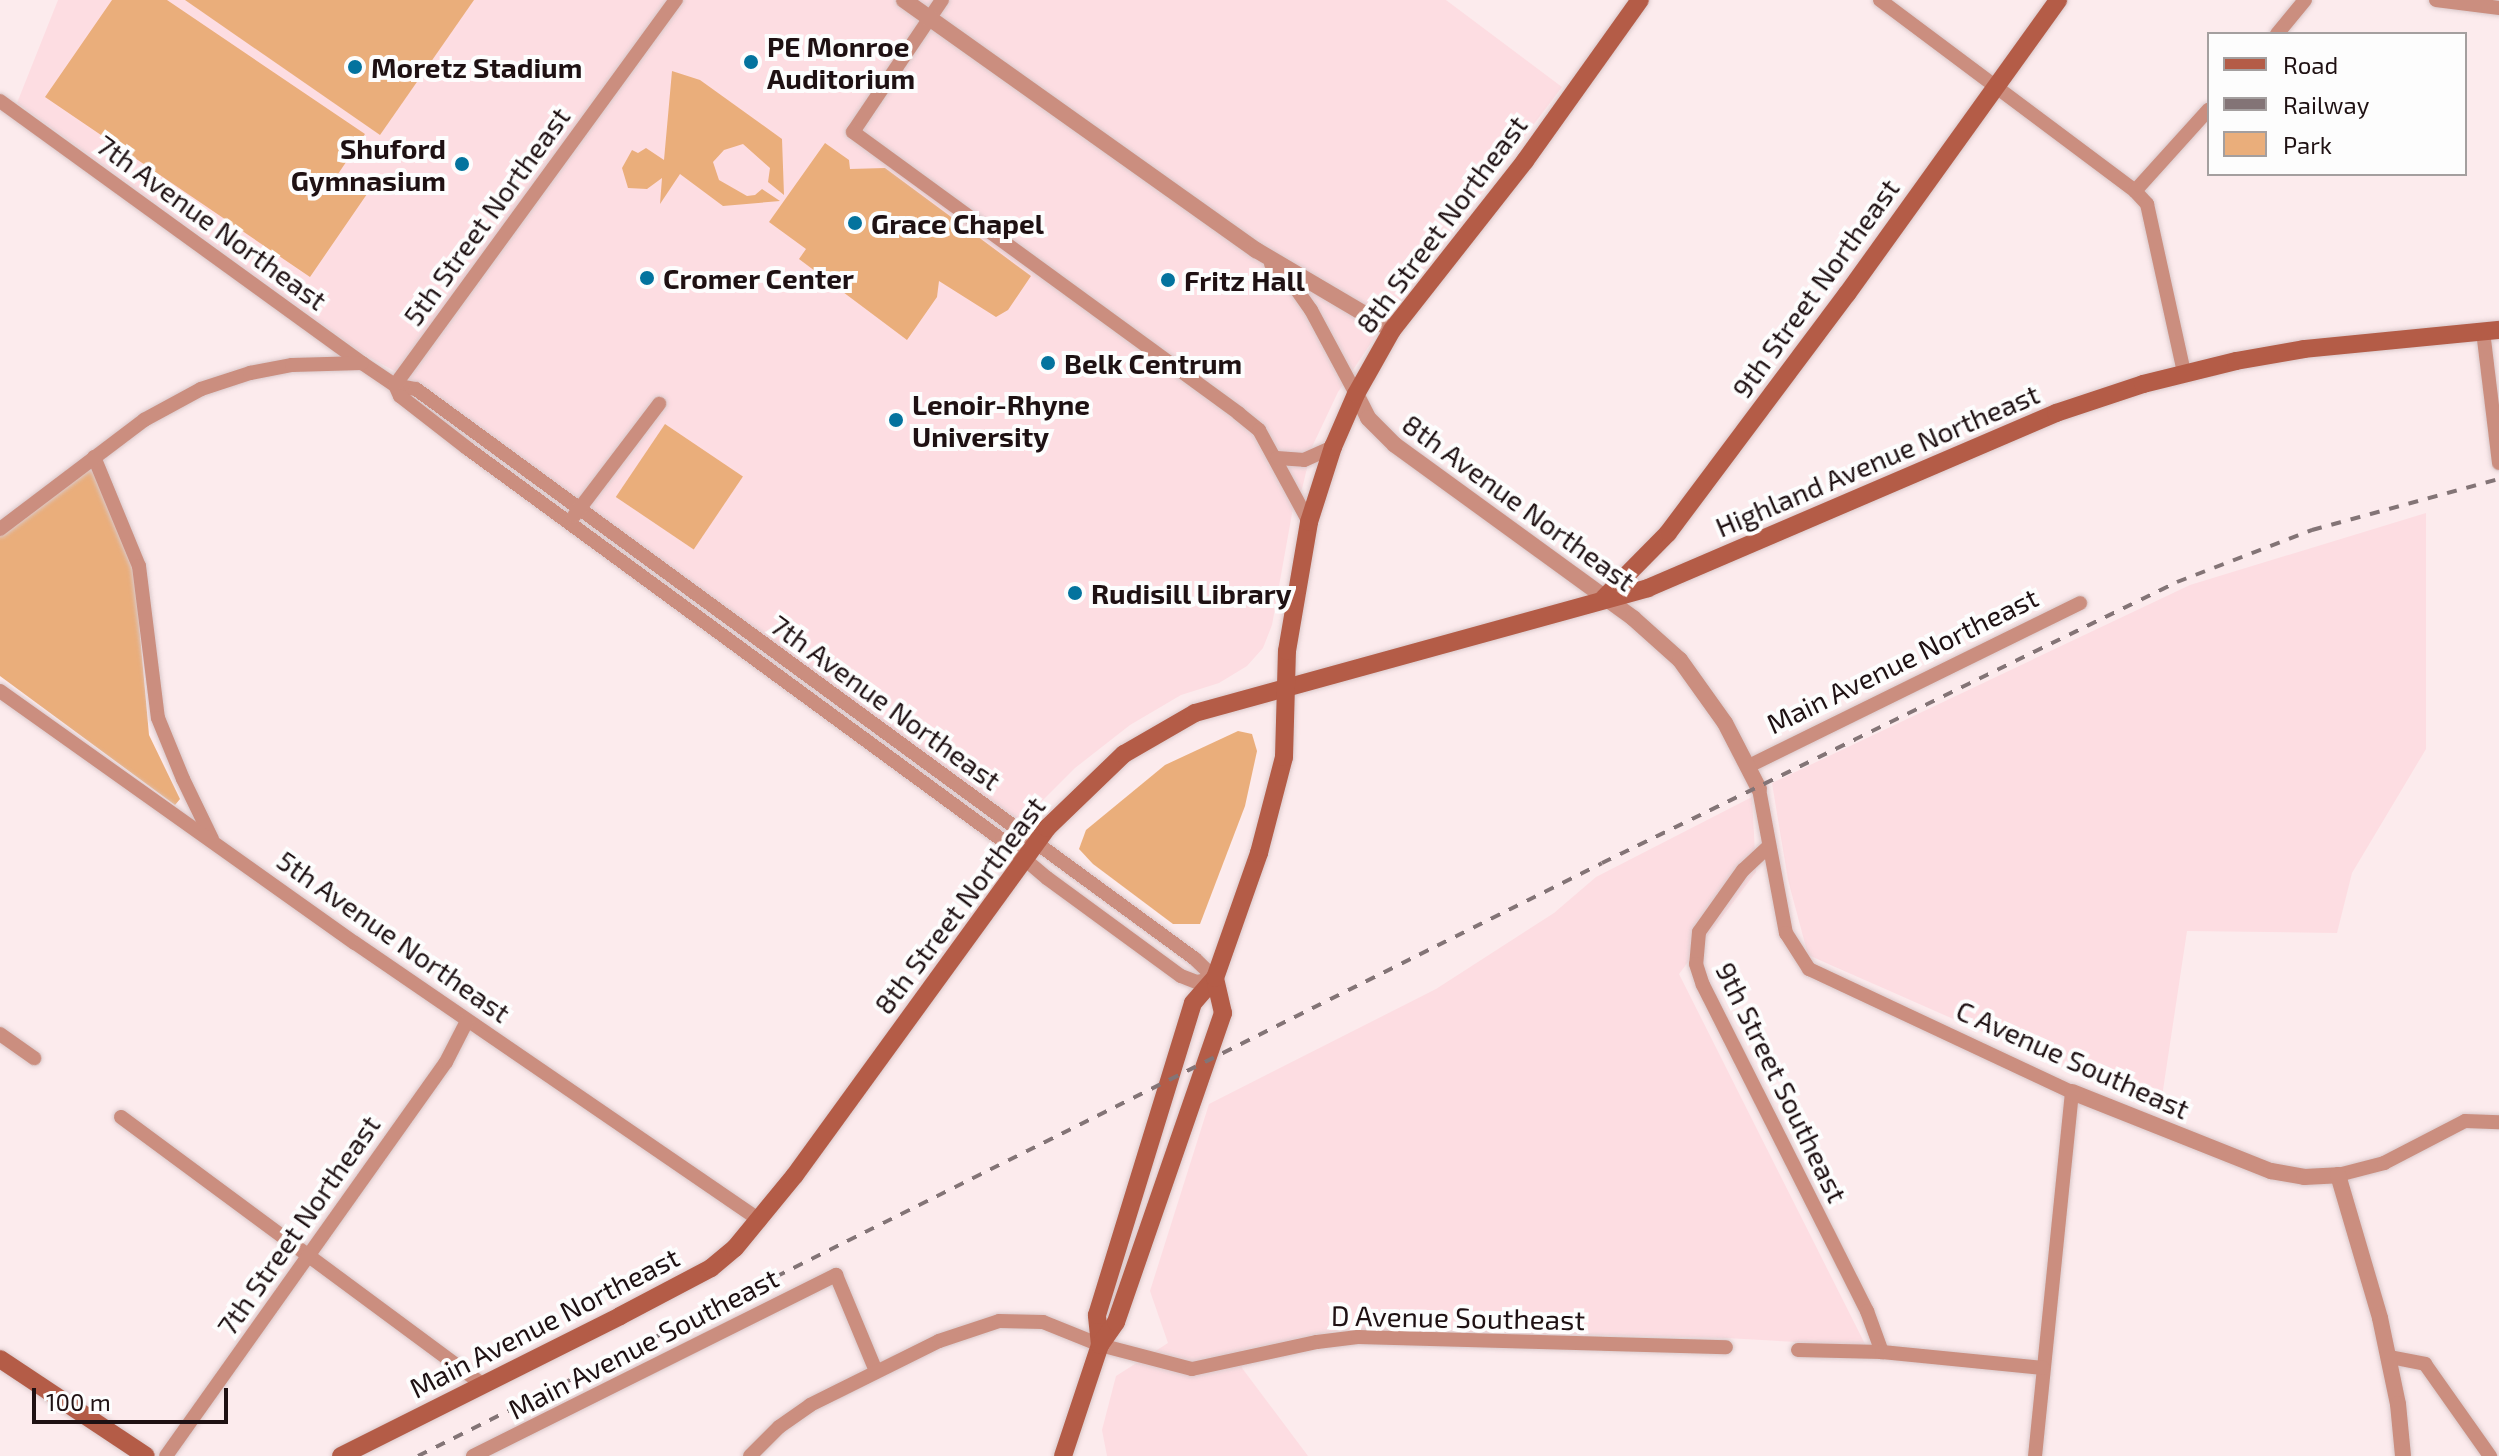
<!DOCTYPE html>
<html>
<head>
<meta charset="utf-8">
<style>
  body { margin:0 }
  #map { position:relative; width:2499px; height:1456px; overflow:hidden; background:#fcebed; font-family:"Exo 2",sans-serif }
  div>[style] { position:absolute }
  .built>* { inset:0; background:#fddde2 }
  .green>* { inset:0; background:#eaae7b; transform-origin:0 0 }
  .roads { filter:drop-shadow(0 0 2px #d9c8ca) drop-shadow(0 0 2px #d9c8ca) }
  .minor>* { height:14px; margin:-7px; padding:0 7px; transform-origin:7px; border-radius:7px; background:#cb8e7f }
  .tertiary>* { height:16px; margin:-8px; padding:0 8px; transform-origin:8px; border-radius:8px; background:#cb8e7f }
  .secondary>* { height:18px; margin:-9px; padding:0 9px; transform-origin:9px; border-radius:9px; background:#b45c47 }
  .rail>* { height:4px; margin-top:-2px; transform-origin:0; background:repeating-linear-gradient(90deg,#837476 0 10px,transparent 0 20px) }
  .dots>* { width:22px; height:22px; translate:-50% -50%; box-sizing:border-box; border:4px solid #fdfdfd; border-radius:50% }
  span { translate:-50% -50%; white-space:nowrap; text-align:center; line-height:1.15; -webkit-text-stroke:8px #fdfdfd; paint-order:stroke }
  .poi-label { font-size:28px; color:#1f1113; font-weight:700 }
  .left { translate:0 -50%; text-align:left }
  .right { translate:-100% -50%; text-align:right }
  .street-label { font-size:28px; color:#1f1113 }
  .legend { position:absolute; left:2207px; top:32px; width:260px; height:144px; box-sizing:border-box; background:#fdfdfd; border:2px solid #a49f9f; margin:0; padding:10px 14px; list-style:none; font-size:24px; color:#1f1113 }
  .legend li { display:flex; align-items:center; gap:16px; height:40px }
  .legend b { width:40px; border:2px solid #a49f9f }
  .scale { position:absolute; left:32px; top:1388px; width:196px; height:36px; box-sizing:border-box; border:4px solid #1f1113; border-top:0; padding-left:10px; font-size:24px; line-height:28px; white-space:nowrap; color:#1f1113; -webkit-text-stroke:6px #fdfdfd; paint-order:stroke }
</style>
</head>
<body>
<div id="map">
  <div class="built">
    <i style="clip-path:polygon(58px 0,1446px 0,1562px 87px,1396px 306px,1338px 392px,1312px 447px,1302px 489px,1293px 508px,1272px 625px,1263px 648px,1247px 666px,1219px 683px,1181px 695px,1130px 725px,1075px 768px,1021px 822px,415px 382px,363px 354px,17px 103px)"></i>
    <i style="clip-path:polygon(2426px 513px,2426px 749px,2352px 873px,2337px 933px,2187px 931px,2160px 1110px,1808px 955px,1788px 880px,1772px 783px,2190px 585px)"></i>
    <i style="clip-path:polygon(1752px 797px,1756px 872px,1679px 974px,1866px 1346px,1726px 1338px,1345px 1329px,1240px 1351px,1242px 1368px,1308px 1456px,1107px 1456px,1102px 1430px,1116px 1376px,1168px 1343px,1150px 1291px,1209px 1104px,1436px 989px,1554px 913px,1596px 877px)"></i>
  </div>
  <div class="green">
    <i style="clip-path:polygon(112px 0,167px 0,365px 134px,338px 174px,367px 194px,310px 277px,45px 97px)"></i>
    <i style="clip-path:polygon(185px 0,474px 0,380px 135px)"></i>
    <i style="clip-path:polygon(672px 71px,700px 80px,782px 139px,784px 195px,768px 182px,770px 168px,743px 144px,724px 150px,713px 162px,719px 180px,747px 196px,755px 195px,762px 189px,780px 201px,723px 206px,680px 174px,660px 204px,662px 178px,647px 189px,628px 188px,622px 168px,632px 150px,638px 153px,646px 148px,664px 160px)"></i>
    <i style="clip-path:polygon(825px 143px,849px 160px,850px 169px,885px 168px,1031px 276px,1008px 310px,996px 317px,939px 281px,937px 297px,907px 340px,799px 259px,806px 249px,769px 222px)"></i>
    <i style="left:665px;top:424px;width:94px;height:88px;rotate:34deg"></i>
    <i style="clip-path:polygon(88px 461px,134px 568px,149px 735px,180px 799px,175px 805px,0 676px,0 536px)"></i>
    <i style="clip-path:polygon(1238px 731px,1252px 734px,1257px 751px,1245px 806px,1200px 924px,1173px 924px,1093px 864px,1079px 849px,1086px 830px,1165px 765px)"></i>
  </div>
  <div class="roads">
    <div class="minor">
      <i style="left:942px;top:0;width:159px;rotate:124deg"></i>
      <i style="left:853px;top:132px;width:477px;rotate:36.1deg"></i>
      <i style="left:1238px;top:413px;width:27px;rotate:39deg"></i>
      <i style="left:1259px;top:430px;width:105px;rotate:61.5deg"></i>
      <i style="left:1880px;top:0;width:319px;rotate:36.8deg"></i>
      <i style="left:2135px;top:191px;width:18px;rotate:47deg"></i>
      <i style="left:2147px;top:204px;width:172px;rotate:77.6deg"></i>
      <i style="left:2436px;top:0;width:64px;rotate:7.2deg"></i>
      <i style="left:2277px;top:34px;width:44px;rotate:-50.5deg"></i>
      <i style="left:0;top:101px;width:447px;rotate:35.9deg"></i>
      <i style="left:362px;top:363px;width:40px;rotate:34deg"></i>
      <i style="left:395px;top:385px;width:21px;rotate:11deg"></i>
      <i style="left:416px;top:389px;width:965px;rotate:36.19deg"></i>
      <i style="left:1195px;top:959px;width:28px;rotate:44deg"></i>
      <i style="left:2135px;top:191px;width:110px;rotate:-47.9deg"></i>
      <i style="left:1271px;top:264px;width:28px;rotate:42deg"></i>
      <i style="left:1292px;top:283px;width:33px;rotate:55deg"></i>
      <i style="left:1311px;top:310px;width:95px;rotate:61.8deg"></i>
      <i style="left:2483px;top:331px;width:133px;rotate:83.1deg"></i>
      <i style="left:395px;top:385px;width:12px;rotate:66deg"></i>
      <i style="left:400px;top:396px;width:85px;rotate:37.8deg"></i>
      <i style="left:467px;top:448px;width:663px;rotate:36.23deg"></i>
      <i style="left:1002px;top:840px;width:59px;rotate:40.2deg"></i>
      <i style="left:1047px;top:878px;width:166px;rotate:36.2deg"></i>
      <i style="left:1181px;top:976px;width:17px;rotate:21deg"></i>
      <i style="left:1197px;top:982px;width:18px;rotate:-13deg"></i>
      <i style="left:395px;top:385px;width:477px;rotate:-53.9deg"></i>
      <i style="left:94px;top:457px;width:118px;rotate:67.6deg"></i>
      <i style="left:139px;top:566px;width:153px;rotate:82.9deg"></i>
      <i style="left:158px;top:718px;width:66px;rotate:67.7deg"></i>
      <i style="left:183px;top:779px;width:67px;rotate:64.2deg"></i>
      <i style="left:1277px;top:458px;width:27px;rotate:4deg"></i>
      <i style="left:1304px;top:460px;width:32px;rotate:-24deg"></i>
      <i style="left:574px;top:516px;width:141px;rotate:-52.8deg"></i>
      <i style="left:0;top:529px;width:181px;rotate:-37.1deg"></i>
      <i style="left:144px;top:420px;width:65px;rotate:-28.5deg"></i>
      <i style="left:201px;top:389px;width:52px;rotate:-18.1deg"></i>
      <i style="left:250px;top:373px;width:43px;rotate:-10.8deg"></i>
      <i style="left:292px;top:365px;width:70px;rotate:-1.6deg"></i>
      <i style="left:0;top:691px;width:435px;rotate:35.4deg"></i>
      <i style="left:355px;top:943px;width:491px;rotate:34.4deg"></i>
      <i style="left:1749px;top:766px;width:369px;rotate:-26.2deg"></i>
      <i style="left:1759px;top:789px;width:147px;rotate:79.4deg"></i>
      <i style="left:1786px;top:933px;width:43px;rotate:57.4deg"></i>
      <i style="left:1809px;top:969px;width:290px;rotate:25.1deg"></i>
      <i style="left:2072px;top:1092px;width:366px;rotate:95.8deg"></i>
      <i style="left:1769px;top:846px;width:35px;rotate:137deg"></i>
      <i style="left:1743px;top:870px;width:76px;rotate:125.4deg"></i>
      <i style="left:1699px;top:932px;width:32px;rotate:95deg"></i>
      <i style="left:1696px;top:964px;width:22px;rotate:72deg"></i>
      <i style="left:1703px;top:985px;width:365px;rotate:63.3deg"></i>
      <i style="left:1867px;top:1311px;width:44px;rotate:69.9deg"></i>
      <i style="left:0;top:1034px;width:42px;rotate:35.2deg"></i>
      <i style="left:121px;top:1117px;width:450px;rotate:36.5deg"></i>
      <i style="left:2338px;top:1175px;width:48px;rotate:-14.6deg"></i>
      <i style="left:2384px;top:1163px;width:91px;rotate:-27.4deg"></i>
      <i style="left:2465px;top:1121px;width:34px;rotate:2deg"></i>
      <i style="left:1798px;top:1350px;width:84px;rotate:1.4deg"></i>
      <i style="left:1882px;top:1352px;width:162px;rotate:5.7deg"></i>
      <i style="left:2390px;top:1357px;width:36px;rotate:11deg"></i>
      <i style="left:2425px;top:1364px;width:113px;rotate:54.8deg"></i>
      <i style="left:166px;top:1456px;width:483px;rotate:-54.6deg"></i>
      <i style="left:446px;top:1062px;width:46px;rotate:-62.9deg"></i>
      <i style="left:473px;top:1456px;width:406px;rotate:-26.5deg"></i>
      <i style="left:836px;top:1275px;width:104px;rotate:67.4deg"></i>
      <i style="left:750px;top:1456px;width:41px;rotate:-45deg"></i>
      <i style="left:779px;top:1427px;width:38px;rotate:-35deg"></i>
      <i style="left:810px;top:1405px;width:144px;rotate:-26.4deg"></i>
      <i style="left:939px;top:1341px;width:63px;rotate:-18.4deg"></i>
      <i style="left:999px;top:1321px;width:44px;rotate:1.3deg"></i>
      <i style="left:1043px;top:1322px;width:61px;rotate:22deg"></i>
      <i style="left:1100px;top:1345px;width:95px;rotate:14.6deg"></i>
      <i style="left:1192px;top:1369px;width:128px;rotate:-12.2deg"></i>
      <i style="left:1317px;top:1342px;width:41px;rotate:-7deg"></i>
      <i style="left:1358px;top:1337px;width:368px;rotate:1.6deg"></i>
    </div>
    <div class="tertiary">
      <i style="left:904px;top:0;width:432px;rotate:35.4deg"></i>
      <i style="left:1256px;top:250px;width:158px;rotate:30.5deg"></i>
      <i style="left:1356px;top:394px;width:27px;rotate:63deg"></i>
      <i style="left:1368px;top:418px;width:38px;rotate:45deg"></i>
      <i style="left:1395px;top:445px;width:294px;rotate:36deg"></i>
      <i style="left:1633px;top:618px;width:63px;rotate:41.8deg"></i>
      <i style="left:1680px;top:660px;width:77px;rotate:54.5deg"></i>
      <i style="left:1725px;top:723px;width:74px;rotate:62.7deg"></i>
      <i style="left:2072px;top:1092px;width:214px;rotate:21.7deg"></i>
      <i style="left:2271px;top:1171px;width:34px;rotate:10deg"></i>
      <i style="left:2304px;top:1177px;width:34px;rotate:-3deg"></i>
      <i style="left:2338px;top:1175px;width:149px;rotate:73.6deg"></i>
      <i style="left:2380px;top:1318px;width:88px;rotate:78.2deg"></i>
      <i style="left:2398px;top:1404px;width:52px;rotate:84.5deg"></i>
    </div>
    <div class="secondary">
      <i style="left:1604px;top:598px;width:91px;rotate:-45.4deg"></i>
      <i style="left:1668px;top:533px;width:299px;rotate:-53.2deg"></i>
      <i style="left:1847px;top:294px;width:362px;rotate:-54.3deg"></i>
      <i style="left:1100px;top:1345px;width:30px;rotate:-96deg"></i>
      <i style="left:1097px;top:1315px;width:326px;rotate:-72.9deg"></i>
      <i style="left:1193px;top:1003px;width:33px;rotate:-49deg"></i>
      <i style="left:0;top:1359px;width:175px;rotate:33.6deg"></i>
      <i style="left:341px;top:1456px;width:312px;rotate:-26.6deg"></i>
      <i style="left:620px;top:1316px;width:103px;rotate:-27.8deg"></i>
      <i style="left:711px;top:1268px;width:31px;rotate:-40deg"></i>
      <i style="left:735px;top:1248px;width:94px;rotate:-50.6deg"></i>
      <i style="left:795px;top:1175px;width:429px;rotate:-54deg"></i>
      <i style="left:1047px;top:828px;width:107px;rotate:-43.9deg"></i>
      <i style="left:1124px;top:754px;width:82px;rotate:-30deg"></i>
      <i style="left:1195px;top:713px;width:470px;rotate:-15.4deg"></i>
      <i style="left:1648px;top:588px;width:444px;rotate:-23.2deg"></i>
      <i style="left:2056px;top:413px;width:92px;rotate:-18.4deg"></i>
      <i style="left:2143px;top:384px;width:96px;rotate:-13.9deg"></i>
      <i style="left:2236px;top:361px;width:69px;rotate:-10deg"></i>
      <i style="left:2304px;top:349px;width:196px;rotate:-5.6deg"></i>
      <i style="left:1063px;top:1456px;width:117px;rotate:-71.6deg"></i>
      <i style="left:1100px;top:1345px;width:28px;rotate:-55deg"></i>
      <i style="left:1116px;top:1322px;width:327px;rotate:-70.9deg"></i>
      <i style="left:1223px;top:1013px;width:36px;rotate:-103deg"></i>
      <i style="left:1215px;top:978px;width:133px;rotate:-70.6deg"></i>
      <i style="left:1259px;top:853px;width:99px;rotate:-75.4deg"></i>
      <i style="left:1284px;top:757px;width:106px;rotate:-88.4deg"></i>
      <i style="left:1287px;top:651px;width:131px;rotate:-80.3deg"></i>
      <i style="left:1309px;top:522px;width:79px;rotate:-72.3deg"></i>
      <i style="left:1333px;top:447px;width:58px;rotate:-66.5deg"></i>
      <i style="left:1356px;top:394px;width:73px;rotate:-60.6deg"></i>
      <i style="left:1392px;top:330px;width:215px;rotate:-51.8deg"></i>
      <i style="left:1525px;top:161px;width:198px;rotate:-54.5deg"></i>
    </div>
  </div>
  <div class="rail">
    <i style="left:418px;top:1456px;width:1324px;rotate:-26.6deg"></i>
    <i style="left:1602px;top:863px;width:640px;rotate:-26.04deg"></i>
    <i style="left:2177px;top:582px;width:145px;rotate:-21.1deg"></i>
    <i style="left:2312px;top:530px;width:194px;rotate:-15.3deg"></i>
  </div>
  <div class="dots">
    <i style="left:751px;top:62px;background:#04739e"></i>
    <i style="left:355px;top:67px;background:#04739e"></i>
    <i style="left:462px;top:164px;background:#04739e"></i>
    <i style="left:855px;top:223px;background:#04739e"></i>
    <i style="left:647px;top:278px;background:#04739e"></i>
    <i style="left:1168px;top:280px;background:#04739e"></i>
    <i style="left:1048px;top:363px;background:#04739e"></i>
    <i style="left:896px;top:420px;background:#04739e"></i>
    <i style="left:1075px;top:593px;background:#04739e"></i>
  </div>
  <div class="poi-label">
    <span class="left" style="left:767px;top:62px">PE Monroe<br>Auditorium</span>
    <span class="left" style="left:371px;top:67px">Moretz Stadium</span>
    <span class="right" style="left:446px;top:164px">Shuford<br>Gymnasium</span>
    <span class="left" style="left:871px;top:223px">Grace Chapel</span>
    <span class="left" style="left:663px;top:278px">Cromer Center</span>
    <span class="left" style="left:1184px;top:280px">Fritz Hall</span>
    <span class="left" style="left:1064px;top:363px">Belk Centrum</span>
    <span class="left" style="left:912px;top:420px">Lenoir-Rhyne<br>University</span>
    <span class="left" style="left:1091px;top:593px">Rudisill Library</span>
  </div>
  <div class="street-label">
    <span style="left:486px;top:216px;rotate:-54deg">5th Street Northeast</span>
    <span style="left:212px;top:222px;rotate:36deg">7th Avenue Northeast</span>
    <span style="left:1441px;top:224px;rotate:-53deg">8th Street Northeast</span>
    <span style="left:1815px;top:288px;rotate:-54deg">9th Street Northeast</span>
    <span style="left:1877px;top:460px;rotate:-23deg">Highland Avenue Northeast</span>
    <span style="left:1519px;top:502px;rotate:36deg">8th Avenue Northeast</span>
    <span style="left:1902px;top:660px;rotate:-26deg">Main Avenue Northeast</span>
    <span style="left:886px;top:702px;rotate:36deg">7th Avenue Northeast</span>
    <span style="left:959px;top:905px;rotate:-53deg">8th Street Northeast</span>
    <span style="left:394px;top:936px;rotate:35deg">5th Avenue Northeast</span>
    <span style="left:2073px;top:1059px;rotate:24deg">C Avenue Southeast</span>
    <span style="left:1782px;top:1082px;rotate:64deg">9th Street Southeast</span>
    <span style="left:298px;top:1225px;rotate:-55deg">7th Street Northeast</span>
    <span style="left:1458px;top:1317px;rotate:1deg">D Avenue Southeast</span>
    <span style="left:544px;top:1322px;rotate:-27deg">Main Avenue Northeast</span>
    <span style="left:643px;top:1343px;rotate:-27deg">Main Avenue Southeast</span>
  </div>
  <ul class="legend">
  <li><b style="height:10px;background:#b45c47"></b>Road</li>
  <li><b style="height:10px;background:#837476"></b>Railway</li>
  <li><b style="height:22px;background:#eaae7b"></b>Park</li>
  </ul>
  <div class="scale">100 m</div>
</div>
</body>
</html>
